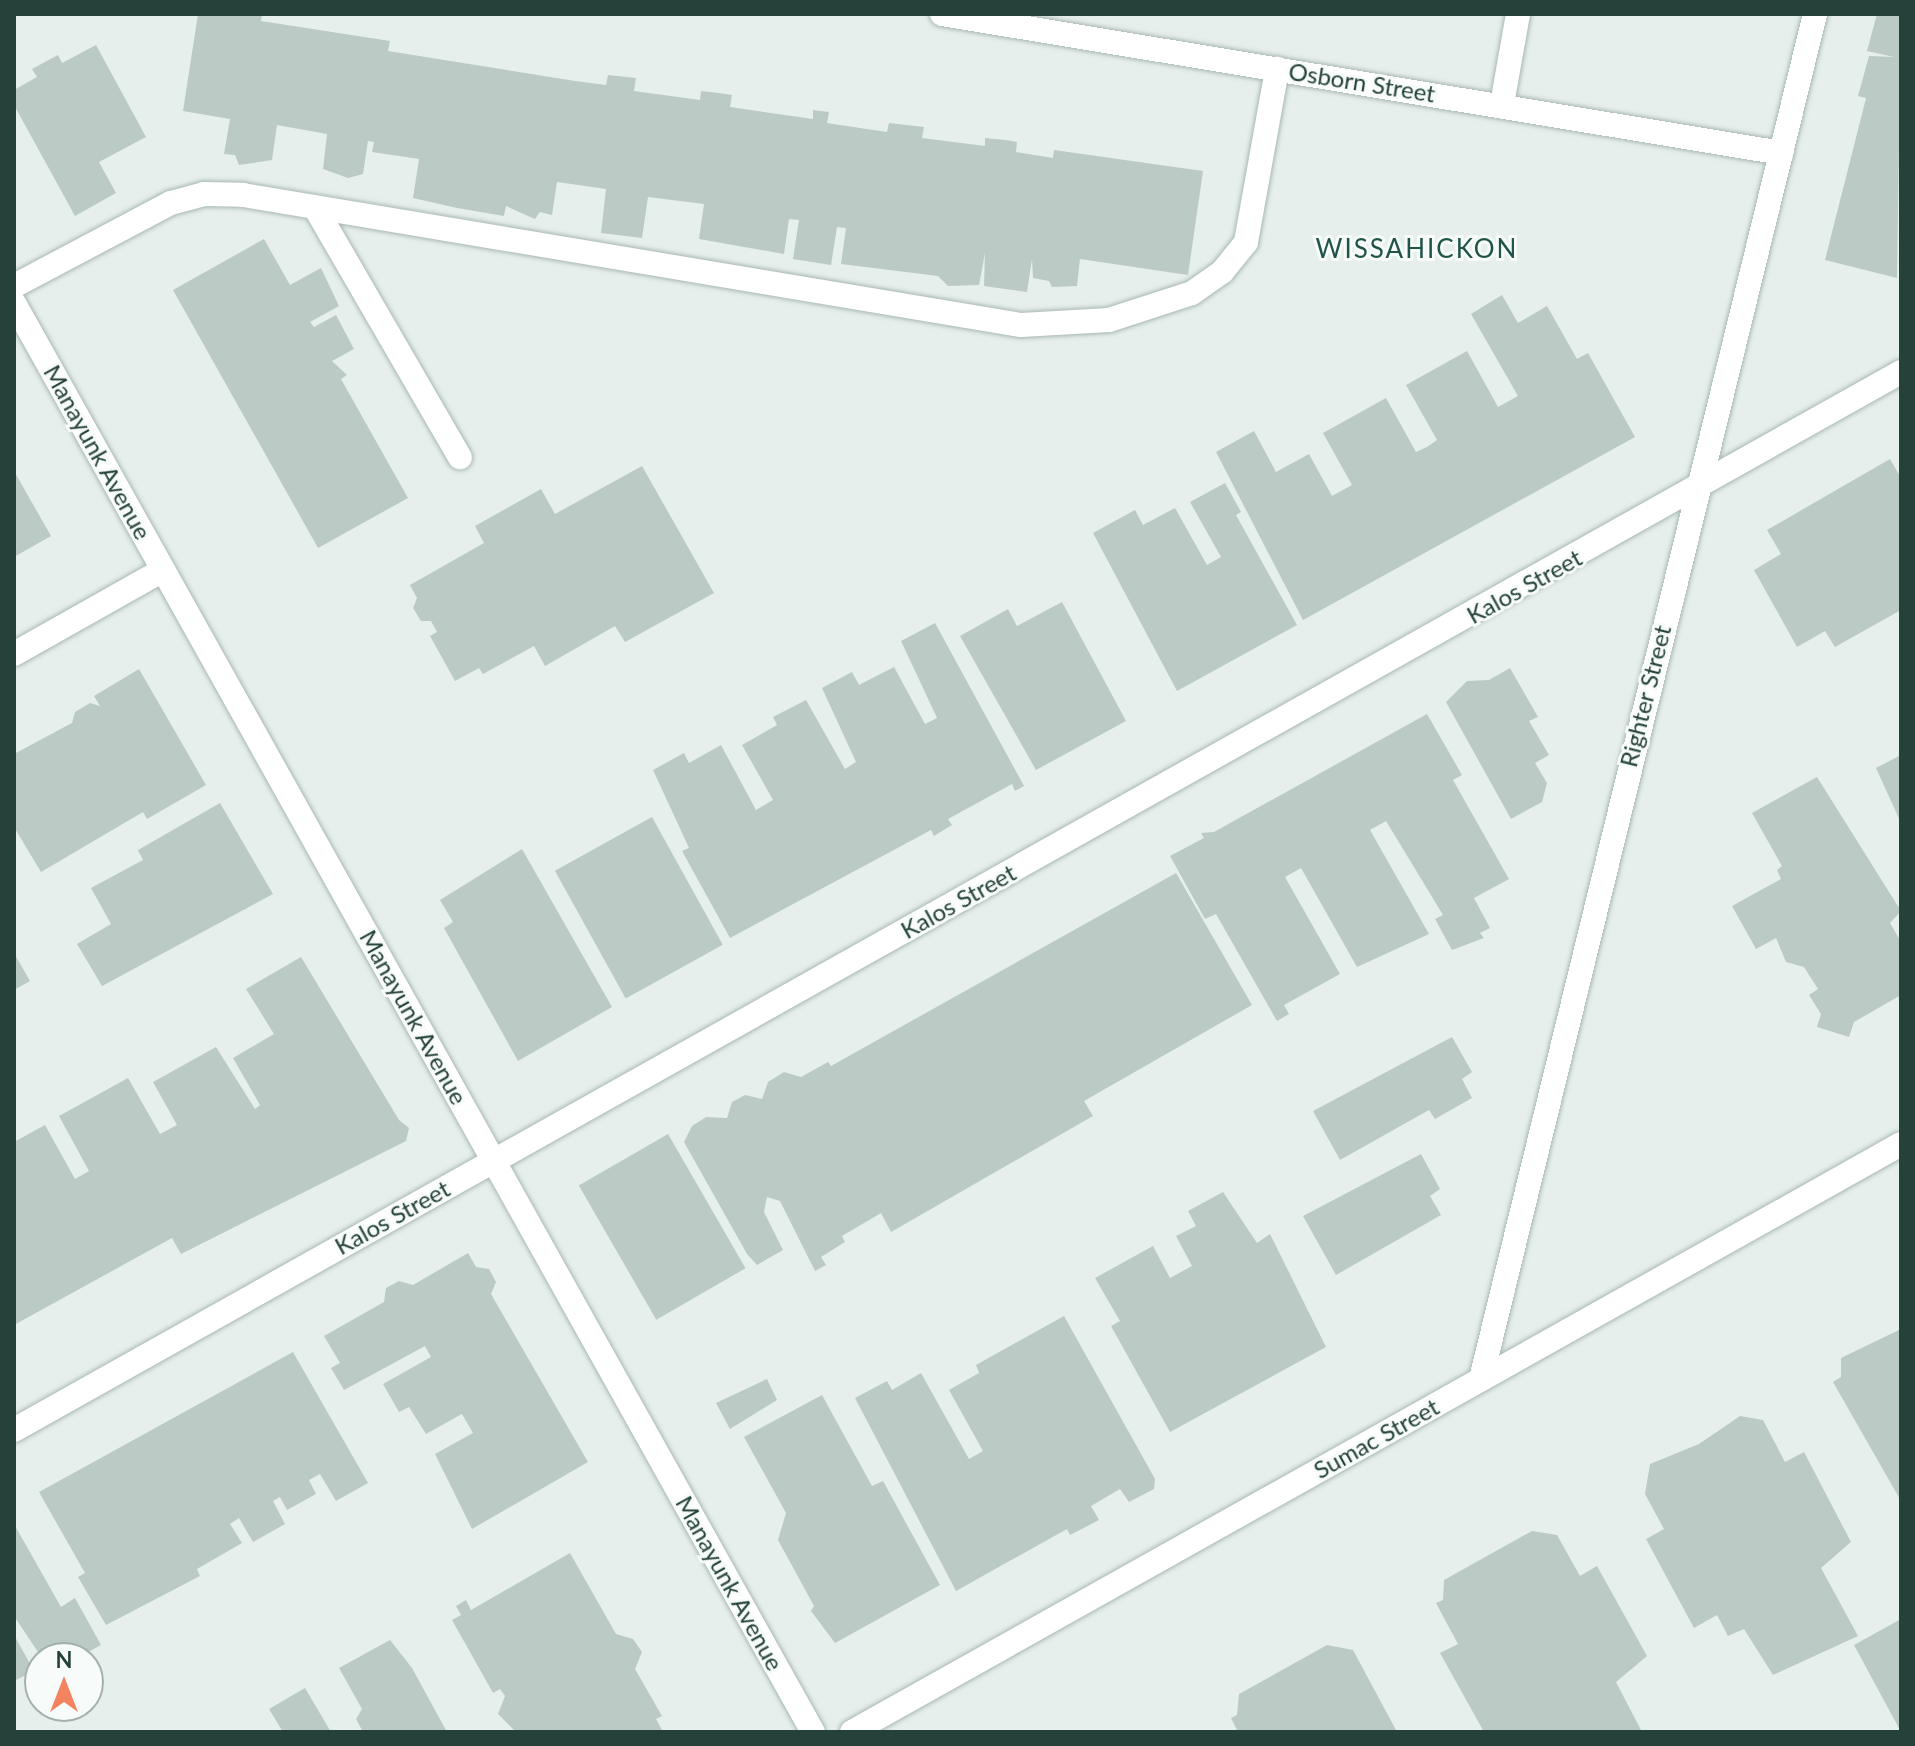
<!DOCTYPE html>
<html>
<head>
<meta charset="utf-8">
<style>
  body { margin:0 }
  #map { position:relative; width:1915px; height:1746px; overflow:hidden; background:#e6efeb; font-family:Lato,sans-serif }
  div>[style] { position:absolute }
  .building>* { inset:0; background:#bbcac4; transform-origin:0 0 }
  .roads { filter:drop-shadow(0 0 2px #a8b8b2) drop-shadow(0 0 2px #a8b8b2) }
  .service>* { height:24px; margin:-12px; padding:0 12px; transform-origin:12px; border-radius:12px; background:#fff }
  .minor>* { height:24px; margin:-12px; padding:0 12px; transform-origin:12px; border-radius:12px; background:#fff }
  span { translate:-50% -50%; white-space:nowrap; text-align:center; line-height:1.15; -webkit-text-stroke:6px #f7fbf9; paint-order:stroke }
  .street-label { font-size:24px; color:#24423a }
  .neighbourhood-label { font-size:26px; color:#1f5548; letter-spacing:2px }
  .frame { position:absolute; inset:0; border:16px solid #24423a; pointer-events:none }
  .north { position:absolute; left:24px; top:1642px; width:80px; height:80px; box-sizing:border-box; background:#f7fbf9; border:2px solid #a3b1ad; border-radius:50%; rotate:0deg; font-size:22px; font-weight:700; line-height:32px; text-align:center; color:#24423a }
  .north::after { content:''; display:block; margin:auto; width:28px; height:36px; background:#f4845f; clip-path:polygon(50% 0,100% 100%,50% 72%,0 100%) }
</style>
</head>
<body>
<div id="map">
  <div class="building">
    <i style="clip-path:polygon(198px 14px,262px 14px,261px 21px,390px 41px,388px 51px,575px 81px,606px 85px,608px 75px,636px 78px,634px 91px,700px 100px,701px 91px,719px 93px,732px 95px,730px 107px,813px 119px,813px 110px,829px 112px,827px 123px,860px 128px,887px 132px,889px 123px,924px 127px,922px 138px,985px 146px,985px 138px,1006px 140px,1017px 142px,1016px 152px,1053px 158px,1054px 150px,1203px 171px,1188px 275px,1080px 259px,1077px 286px,1052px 287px,1049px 281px,1033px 278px,1032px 259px,1027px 292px,984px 286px,985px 253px,979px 285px,948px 286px,938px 276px,841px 264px,846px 228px,837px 227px,831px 265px,793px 259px,799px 220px,789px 219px,784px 254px,699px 239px,704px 204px,648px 197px,642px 238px,601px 233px,606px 189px,557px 182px,552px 215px,540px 212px,535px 219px,506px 206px,504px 216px,457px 208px,413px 198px,419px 159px,372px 152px,374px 142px,368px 141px,363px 174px,348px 178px,323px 169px,327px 134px,277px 125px,272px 160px,239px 165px,235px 155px,224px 154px,230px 119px,183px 111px)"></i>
    <i style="clip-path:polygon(1877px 14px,1901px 14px,1897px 278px,1825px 260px,1866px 98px,1858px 96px,1869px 56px,1894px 57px,1867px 51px)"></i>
    <i style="clip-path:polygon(96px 45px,146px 137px,99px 162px,116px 193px,75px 216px,14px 105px,14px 90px,37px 77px,32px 69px,58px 55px,62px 63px)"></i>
    <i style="clip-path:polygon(264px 239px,290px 285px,321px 268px,339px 306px,310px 322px,314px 327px,336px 315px,354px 349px,332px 361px,347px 375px,341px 379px,408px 498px,318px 548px,173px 290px)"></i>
    <i style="clip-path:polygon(1502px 295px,1518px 323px,1547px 306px,1577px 359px,1588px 353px,1635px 437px,1303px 620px,1216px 452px,1254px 431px,1276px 472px,1309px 454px,1332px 496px,1352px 485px,1323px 433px,1386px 398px,1416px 452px,1427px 447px,1437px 440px,1406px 385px,1467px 351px,1498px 407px,1518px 396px,1471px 314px)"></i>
    <i style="clip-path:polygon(1890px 459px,1901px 478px,1901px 610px,1835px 647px,1825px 631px,1797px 647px,1754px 570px,1781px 554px,1767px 530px)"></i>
    <i style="clip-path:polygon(642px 466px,714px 593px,625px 642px,615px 626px,545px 666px,534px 646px,483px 674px,479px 668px,455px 681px,430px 636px,437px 632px,431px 621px,421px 621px,413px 608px,417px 598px,410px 585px,484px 543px,475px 526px,541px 489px,555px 514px)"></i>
    <i style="clip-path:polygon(14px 471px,51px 536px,14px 557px)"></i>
    <i style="clip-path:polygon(1225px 483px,1241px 512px,1236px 515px,1297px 625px,1177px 691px,1093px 533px,1135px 510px,1143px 525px,1175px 508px,1207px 565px,1221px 557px,1190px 502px)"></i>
    <i style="clip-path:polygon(1062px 602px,1126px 721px,1036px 770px,960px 636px,1008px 609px,1017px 626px)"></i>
    <i style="clip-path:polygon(935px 623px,1024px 786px,1015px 791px,1012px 784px,948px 819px,952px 825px,934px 836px,931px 830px,730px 938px,682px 851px,689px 848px,653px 770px,684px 753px,689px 763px,721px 745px,756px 810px,773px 800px,742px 745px,777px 725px,773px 717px,806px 700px,845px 769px,856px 762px,822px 688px,852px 672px,859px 685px,894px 667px,925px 724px,937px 718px,901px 641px)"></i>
    <i style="clip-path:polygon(1510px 668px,1538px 717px,1529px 721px,1549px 755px,1535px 763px,1547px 783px,1542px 802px,1511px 819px,1446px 702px,1467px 681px,1489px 680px)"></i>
    <i style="clip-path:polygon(139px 669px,206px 785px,147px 819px,143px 812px,41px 872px,14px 827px,14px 754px,72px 723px,75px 712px,90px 703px,100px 706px,94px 696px)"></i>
    <i style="clip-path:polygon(1427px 714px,1462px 775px,1453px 780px,1509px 879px,1474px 898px,1490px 928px,1480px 933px,1484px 938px,1452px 950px,1435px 919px,1443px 915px,1386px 821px,1370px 830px,1429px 934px,1357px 967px,1301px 868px,1285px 877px,1340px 974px,1284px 1005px,1289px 1014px,1277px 1021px,1216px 914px,1205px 919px,1170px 856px,1204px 838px,1201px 833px,1214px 832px)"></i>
    <i style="clip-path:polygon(1901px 755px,1901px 823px,1876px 768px)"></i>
    <i style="clip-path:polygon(1817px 777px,1901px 911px,1890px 923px,1901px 942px,1901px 995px,1854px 1022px,1849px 1037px,1817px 1027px,1821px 1014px,1809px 995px,1818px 989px,1804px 967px,1786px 962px,1776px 938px,1756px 949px,1732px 906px,1781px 879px,1777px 870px,1782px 866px,1752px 813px)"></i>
    <i style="clip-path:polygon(220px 803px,273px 894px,102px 986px,77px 944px,111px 924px,91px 888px,143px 860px,138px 850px)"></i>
    <i style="left:652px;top:817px;width:146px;height:111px;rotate:61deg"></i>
    <i style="clip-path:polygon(522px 849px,612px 1007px,518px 1061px,444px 928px,453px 922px,440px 900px)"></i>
    <i style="clip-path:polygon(1176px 873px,1252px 1005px,1084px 1101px,1093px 1116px,891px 1232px,881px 1213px,842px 1236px,845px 1242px,821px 1257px,826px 1265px,815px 1271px,780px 1201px,767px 1197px,764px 1212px,783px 1250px,757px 1265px,747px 1254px,684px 1142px,692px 1126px,706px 1117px,727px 1118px,732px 1102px,745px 1095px,762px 1099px,768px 1082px,784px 1072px,801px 1077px,828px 1062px,831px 1066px)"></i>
    <i style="clip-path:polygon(14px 953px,30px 981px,14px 990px)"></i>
    <i style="clip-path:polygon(301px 957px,399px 1120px,409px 1128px,406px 1141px,181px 1254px,172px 1238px,14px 1325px,14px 1142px,45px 1125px,75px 1179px,89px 1171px,59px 1116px,128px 1078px,160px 1134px,177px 1125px,153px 1082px,216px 1047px,255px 1109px,260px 1105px,233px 1058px,274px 1034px,246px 989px)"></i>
    <i style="clip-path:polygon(1452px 1037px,1472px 1072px,1462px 1079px,1472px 1098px,1435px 1119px,1429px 1110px,1340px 1160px,1313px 1111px)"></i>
    <i style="left:668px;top:1134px;width:155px;height:103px;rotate:60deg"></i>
    <i style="clip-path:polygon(1421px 1154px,1440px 1189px,1430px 1196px,1441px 1215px,1336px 1275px,1303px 1216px)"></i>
    <i style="clip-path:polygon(1223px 1192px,1257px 1243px,1270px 1234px,1326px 1347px,1170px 1432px,1111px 1326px,1120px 1321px,1095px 1278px,1153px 1246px,1170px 1278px,1192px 1266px,1176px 1236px,1196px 1226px,1188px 1211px)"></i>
    <i style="clip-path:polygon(468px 1253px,476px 1267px,489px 1269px,496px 1282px,491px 1294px,588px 1462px,472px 1529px,435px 1454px,473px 1433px,462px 1414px,426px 1434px,409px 1407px,399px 1412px,383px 1384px,431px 1357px,425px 1346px,344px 1390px,331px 1368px,340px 1363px,324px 1336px,384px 1302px,386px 1288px,399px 1281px,413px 1285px)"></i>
    <i style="clip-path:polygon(1064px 1316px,1155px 1479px,1154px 1489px,1129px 1502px,1120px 1489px,1091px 1506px,1099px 1520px,1070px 1535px,1067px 1529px,956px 1591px,855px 1398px,887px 1381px,892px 1390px,921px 1373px,969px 1459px,983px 1451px,949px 1390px,979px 1373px,976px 1365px)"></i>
    <i style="clip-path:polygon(1901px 1329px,1901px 1501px,1833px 1382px,1841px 1377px,1841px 1358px)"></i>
    <i style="clip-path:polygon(293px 1352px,368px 1483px,336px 1501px,320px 1474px,309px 1480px,316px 1494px,287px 1510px,280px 1497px,273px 1501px,285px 1524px,253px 1542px,239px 1518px,230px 1524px,242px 1543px,197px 1569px,200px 1576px,106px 1625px,78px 1577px,85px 1573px,39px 1492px)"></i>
    <i style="clip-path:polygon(767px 1379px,777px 1400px,730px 1429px,716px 1403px)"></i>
    <i style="clip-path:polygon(822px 1395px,872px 1486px,883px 1481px,940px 1585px,835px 1643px,811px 1611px,814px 1606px,778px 1540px,786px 1513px,744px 1437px)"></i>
    <i style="clip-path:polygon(1740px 1416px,1763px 1420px,1785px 1462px,1804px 1452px,1851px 1542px,1821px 1568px,1858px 1636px,1773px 1675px,1744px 1629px,1728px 1636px,1717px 1615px,1694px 1628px,1646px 1539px,1664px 1529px,1645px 1494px,1650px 1464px,1699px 1444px)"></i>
    <i style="clip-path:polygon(14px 1524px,61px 1607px,75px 1598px,101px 1645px,77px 1658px,42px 1658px,14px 1616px)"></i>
    <i style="clip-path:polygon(1532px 1531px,1557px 1535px,1580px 1576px,1597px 1566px,1647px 1656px,1616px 1682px,1642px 1732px,1484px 1732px,1440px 1653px,1458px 1644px,1436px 1603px,1443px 1600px,1444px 1580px)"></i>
    <i style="clip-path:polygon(570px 1553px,616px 1634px,633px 1639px,642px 1652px,635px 1669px,662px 1716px,656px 1719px,663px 1732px,516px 1732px,498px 1714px,505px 1696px,500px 1689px,493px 1693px,452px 1620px,461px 1615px,456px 1606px,466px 1600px,471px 1610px)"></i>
    <i style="clip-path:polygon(1901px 1619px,1901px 1732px,1854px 1645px)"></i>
    <i style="clip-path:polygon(14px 1635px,34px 1671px,14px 1681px)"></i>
    <i style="clip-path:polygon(390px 1640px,412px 1668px,447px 1732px,363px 1732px,356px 1719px,362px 1709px,339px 1668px)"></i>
    <i style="clip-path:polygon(1327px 1645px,1353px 1650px,1397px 1732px,1238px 1732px,1231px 1718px,1237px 1715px,1239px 1694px)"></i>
    <i style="clip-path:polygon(305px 1688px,331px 1732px,283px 1732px,269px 1709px)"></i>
  </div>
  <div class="roads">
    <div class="service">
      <i style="left:1502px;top:104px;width:91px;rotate:-79.9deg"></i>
      <i style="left:316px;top:209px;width:287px;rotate:59.9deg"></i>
      <i style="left:14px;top:286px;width:178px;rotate:-27.9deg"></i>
      <i style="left:171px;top:203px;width:34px;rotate:-15deg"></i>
      <i style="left:204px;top:194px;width:39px;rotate:1deg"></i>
      <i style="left:243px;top:195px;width:789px;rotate:9.49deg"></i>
      <i style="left:1021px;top:325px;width:88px;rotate:-3.3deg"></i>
      <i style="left:1109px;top:320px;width:87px;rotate:-18deg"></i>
      <i style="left:1192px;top:293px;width:37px;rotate:-35deg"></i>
      <i style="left:1222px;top:272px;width:38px;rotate:-51deg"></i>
      <i style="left:1246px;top:242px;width:176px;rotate:-79.8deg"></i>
    </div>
    <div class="minor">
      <i style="left:942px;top:14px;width:851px;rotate:9.4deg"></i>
      <i style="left:14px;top:303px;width:1637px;rotate:60.79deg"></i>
      <i style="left:14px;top:654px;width:171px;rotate:-29.4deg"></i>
      <i style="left:1481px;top:1379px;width:1405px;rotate:-76.25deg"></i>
      <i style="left:14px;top:1430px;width:2163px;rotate:-29.28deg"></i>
      <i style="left:852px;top:1732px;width:1203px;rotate:-29.27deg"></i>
    </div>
  </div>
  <div class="street-label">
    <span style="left:1362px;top:82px;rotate:9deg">Osborn Street</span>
    <span style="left:98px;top:452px;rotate:61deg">Manayunk Avenue</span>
    <span style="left:1524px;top:586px;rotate:-29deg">Kalos Street</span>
    <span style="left:1645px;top:696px;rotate:-76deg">Righter Street</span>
    <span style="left:958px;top:901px;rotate:-29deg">Kalos Street</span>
    <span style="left:414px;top:1017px;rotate:61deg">Manayunk Avenue</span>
    <span style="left:392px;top:1217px;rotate:-29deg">Kalos Street</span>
    <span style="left:1376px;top:1438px;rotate:-29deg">Sumac Street</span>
    <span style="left:730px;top:1583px;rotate:61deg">Manayunk Avenue</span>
  </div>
  <div class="neighbourhood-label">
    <span style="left:1417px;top:249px">WISSAHICKON</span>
  </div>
  <div class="frame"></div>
  <div class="north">N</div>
</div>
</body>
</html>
